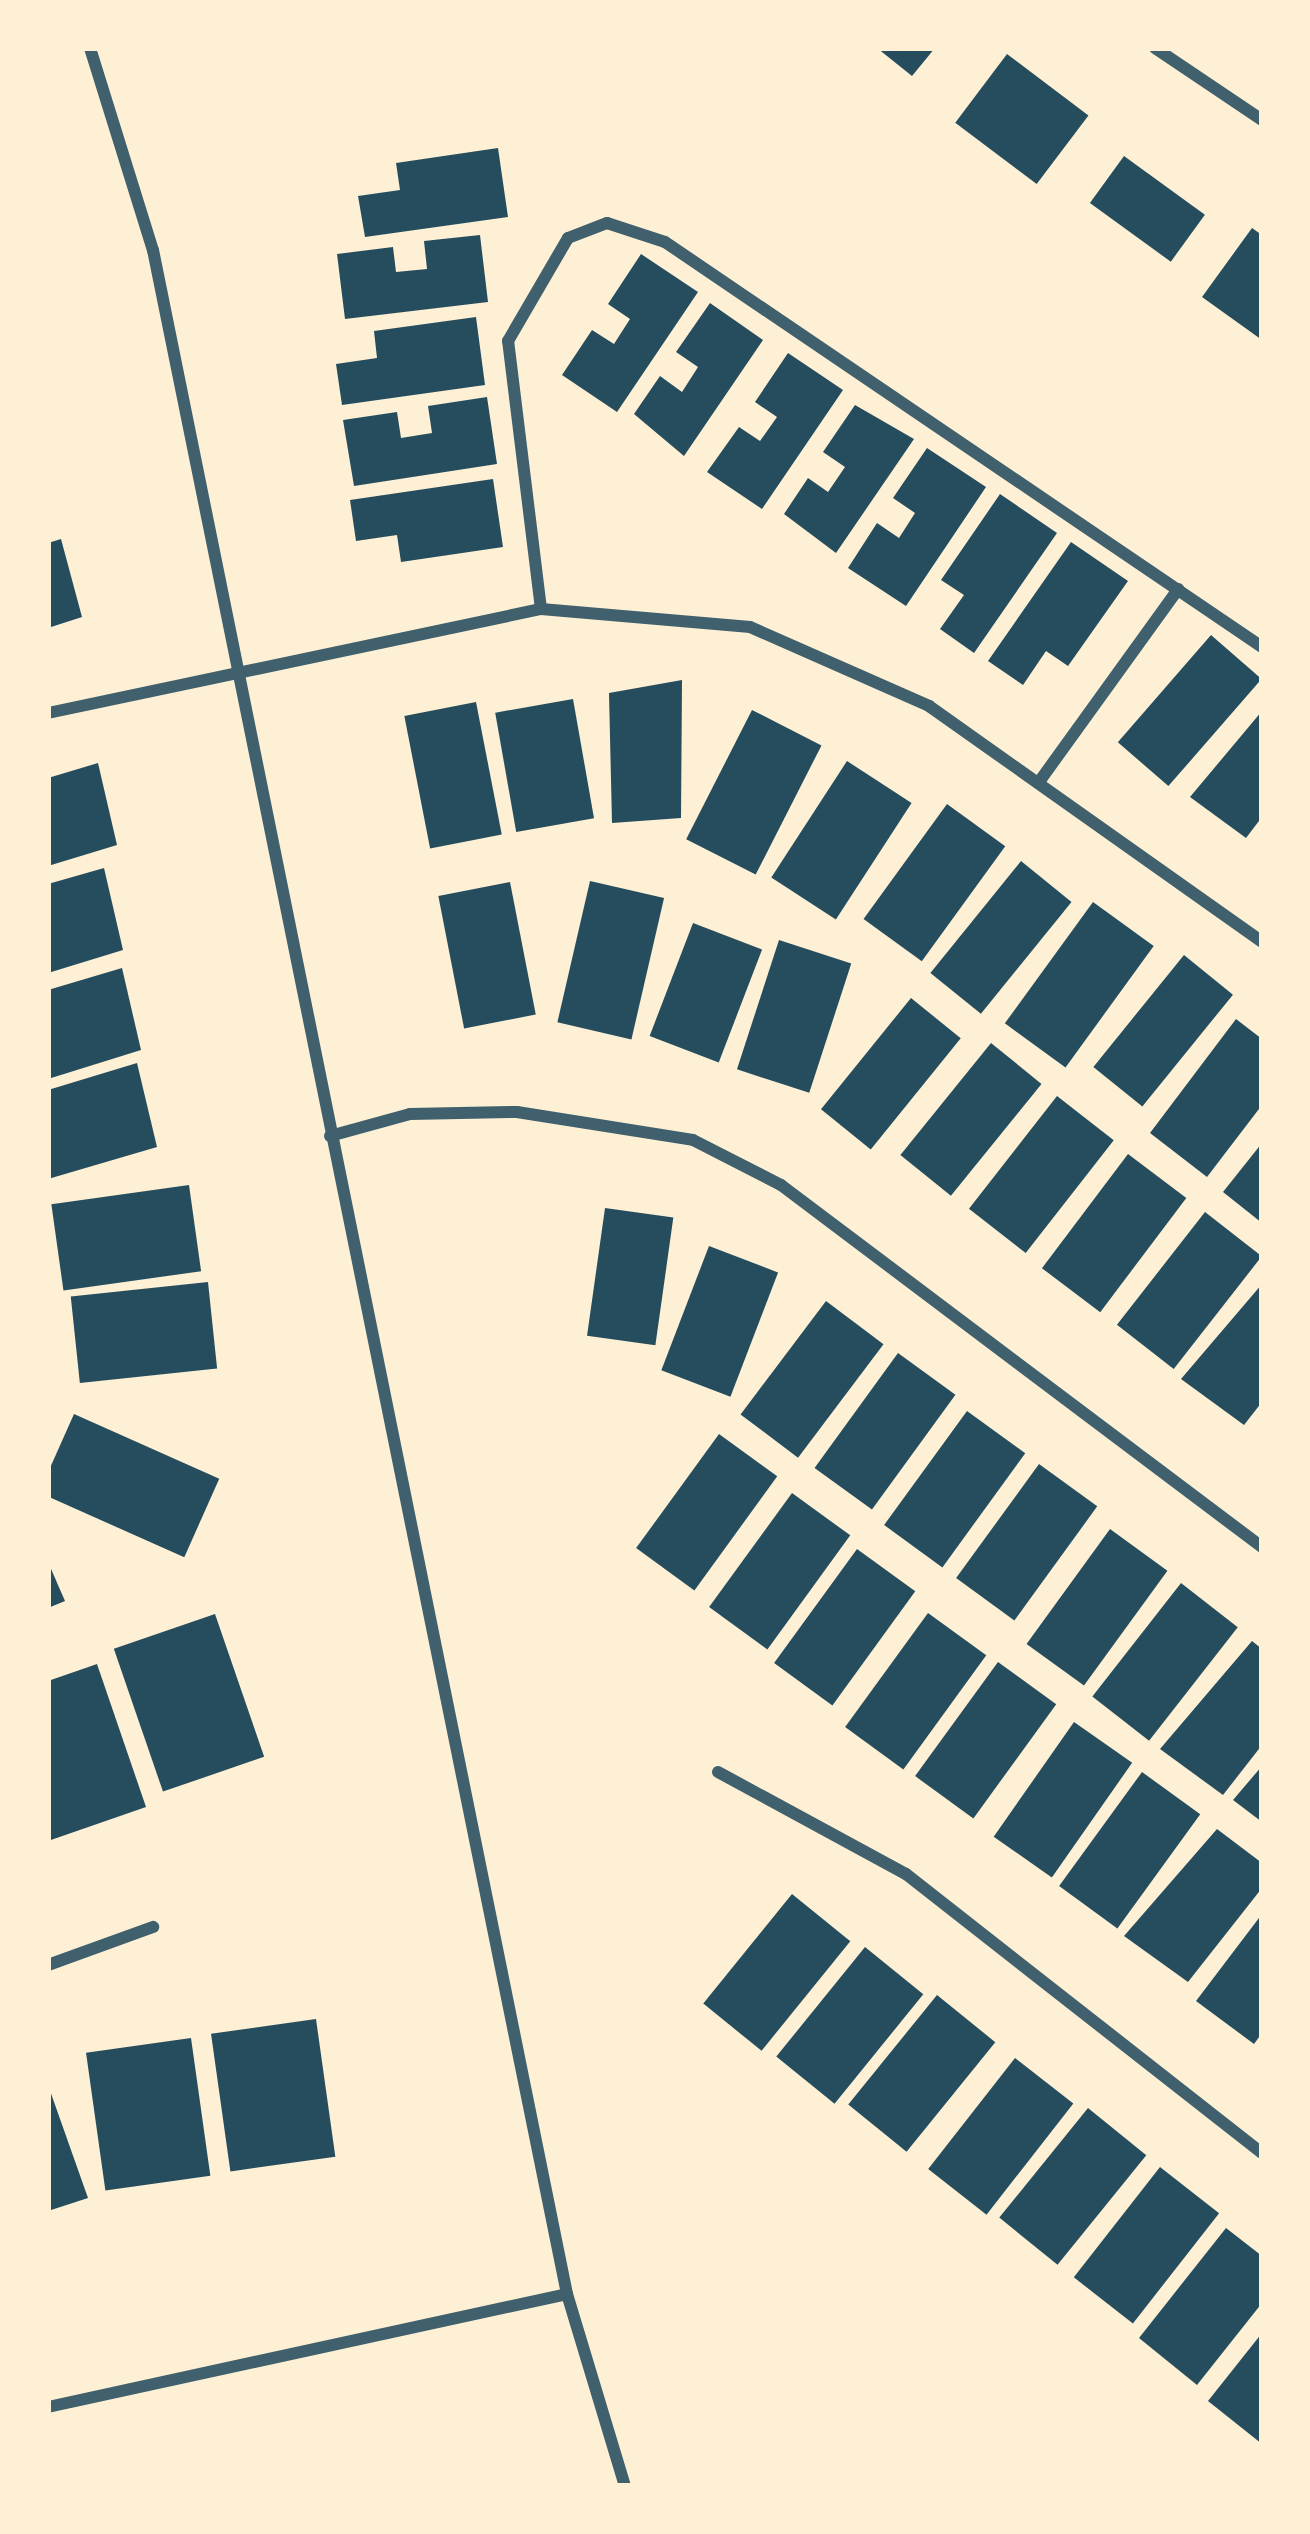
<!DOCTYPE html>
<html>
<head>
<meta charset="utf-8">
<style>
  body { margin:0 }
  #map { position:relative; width:1310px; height:2534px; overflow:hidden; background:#fdf0d5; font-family:Georgia,serif }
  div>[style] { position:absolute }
  .building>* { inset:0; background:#264d5e; transform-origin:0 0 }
  .minor>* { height:12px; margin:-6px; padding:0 6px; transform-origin:6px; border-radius:6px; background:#3f606c }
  span { translate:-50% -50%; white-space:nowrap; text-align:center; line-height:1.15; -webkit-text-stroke:12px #fdf0d5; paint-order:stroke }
  .frame { position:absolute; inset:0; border:51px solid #fdf0d5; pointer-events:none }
</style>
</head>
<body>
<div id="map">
  <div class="building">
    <i style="clip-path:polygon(877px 48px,935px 48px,912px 76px)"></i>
    <i style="left:1007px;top:54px;width:102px;height:86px;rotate:37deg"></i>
    <i style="clip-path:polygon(498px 148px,508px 217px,365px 237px,358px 196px,400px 190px,396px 163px)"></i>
    <i style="left:1124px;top:156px;width:100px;height:58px;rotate:36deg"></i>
    <i style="clip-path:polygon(1252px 228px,1262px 235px,1262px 340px,1202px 297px)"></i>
    <i style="clip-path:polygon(480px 235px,488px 302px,345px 319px,337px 254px,393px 247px,396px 272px,427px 269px,424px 241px)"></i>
    <i style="clip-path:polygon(641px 254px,698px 292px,617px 412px,562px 375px,592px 330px,614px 344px,630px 319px,608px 304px)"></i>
    <i style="clip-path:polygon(710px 303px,763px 340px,684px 456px,634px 414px,660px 376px,682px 392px,698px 367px,676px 352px)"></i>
    <i style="clip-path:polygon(476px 317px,485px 385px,342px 405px,336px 364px,377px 358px,374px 331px)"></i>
    <i style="clip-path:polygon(788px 353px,843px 390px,762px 509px,707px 472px,739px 427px,760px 441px,777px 417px,755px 402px)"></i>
    <i style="clip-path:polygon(487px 397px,497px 464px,354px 486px,343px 420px,397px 412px,401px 438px,432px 433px,428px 406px)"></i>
    <i style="clip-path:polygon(855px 405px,914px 439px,836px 553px,784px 514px,808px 478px,828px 492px,845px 467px,823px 452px)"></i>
    <i style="clip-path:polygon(927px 448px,986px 487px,906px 606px,848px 568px,877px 523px,899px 538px,915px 513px,893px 498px)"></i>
    <i style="clip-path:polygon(493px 479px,503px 547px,401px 562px,397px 535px,356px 541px,350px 500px)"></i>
    <i style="clip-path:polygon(1000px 494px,1057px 533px,974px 653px,940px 629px,964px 595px,941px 580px)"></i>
    <i style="clip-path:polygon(61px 539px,82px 617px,48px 628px,48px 543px)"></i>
    <i style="clip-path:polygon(1071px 542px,1128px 581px,1068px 666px,1046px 651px,1023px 685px,988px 661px)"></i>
    <i style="left:1211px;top:635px;width:67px;height:142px;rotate:41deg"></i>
    <i style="clip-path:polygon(682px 680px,681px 818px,612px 823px,609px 693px)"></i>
    <i style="left:573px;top:699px;width:121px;height:79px;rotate:80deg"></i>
    <i style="left:476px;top:702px;width:135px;height:73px;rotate:79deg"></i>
    <i style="left:752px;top:710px;width:78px;height:145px;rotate:27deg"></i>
    <i style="clip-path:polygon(1262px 711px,1262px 817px,1246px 838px,1190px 797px)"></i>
    <i style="left:847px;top:761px;width:77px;height:139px;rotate:33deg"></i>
    <i style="clip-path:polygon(98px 763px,117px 845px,48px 866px,48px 778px)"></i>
    <i style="left:947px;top:804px;width:72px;height:142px;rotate:36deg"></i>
    <i style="left:1021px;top:861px;width:65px;height:144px;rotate:39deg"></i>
    <i style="clip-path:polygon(104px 868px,123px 950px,48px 973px,48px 884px)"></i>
    <i style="left:590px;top:881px;width:76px;height:145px;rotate:13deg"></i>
    <i style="left:510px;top:882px;width:135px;height:73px;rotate:79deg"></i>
    <i style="left:1093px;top:902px;width:75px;height:150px;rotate:36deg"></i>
    <i style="left:693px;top:923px;width:74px;height:121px;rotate:21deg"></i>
    <i style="left:779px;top:940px;width:76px;height:136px;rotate:18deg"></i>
    <i style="left:1184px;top:955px;width:63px;height:144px;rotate:39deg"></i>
    <i style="clip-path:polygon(122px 968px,141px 1050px,48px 1079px,48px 990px)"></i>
    <i style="left:911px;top:998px;width:64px;height:143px;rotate:39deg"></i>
    <i style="clip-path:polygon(1236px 1019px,1262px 1039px,1262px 1105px,1207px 1177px,1150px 1133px)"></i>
    <i style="left:991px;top:1043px;width:65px;height:144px;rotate:39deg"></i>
    <i style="clip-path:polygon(137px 1063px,157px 1147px,48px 1179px,48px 1090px)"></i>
    <i style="left:1057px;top:1096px;width:72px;height:143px;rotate:38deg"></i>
    <i style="clip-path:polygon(1262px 1143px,1262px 1223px,1223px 1192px)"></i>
    <i style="left:1128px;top:1154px;width:73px;height:143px;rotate:37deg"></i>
    <i style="left:189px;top:1185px;width:87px;height:139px;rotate:82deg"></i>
    <i style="left:605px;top:1208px;width:69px;height:129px;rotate:8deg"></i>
    <i style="left:1205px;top:1212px;width:72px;height:143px;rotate:38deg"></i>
    <i style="left:709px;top:1246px;width:74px;height:133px;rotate:21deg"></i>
    <i style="left:208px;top:1282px;width:87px;height:138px;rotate:84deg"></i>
    <i style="clip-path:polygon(1262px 1284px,1262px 1402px,1244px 1425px,1181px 1379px)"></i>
    <i style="left:826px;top:1301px;width:72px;height:142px;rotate:37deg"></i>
    <i style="left:898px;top:1353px;width:71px;height:142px;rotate:36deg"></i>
    <i style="left:967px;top:1411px;width:72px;height:141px;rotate:36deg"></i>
    <i style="left:74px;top:1414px;width:159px;height:86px;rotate:24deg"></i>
    <i style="left:719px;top:1434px;width:72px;height:141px;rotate:36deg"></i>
    <i style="left:1039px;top:1464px;width:72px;height:141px;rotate:36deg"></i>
    <i style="left:792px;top:1493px;width:72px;height:141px;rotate:36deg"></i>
    <i style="left:1110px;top:1529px;width:71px;height:142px;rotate:36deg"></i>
    <i style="left:857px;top:1549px;width:72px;height:141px;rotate:36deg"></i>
    <i style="clip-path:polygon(48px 1562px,65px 1601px,48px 1608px)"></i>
    <i style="left:1181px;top:1583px;width:72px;height:144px;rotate:38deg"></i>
    <i style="left:928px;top:1613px;width:72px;height:141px;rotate:36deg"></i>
    <i style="left:215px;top:1614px;width:151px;height:107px;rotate:71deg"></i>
    <i style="clip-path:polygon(1252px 1641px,1262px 1649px,1262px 1745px,1223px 1795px,1160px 1749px)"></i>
    <i style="left:998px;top:1662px;width:72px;height:141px;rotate:36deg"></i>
    <i style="clip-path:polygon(97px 1664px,146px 1807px,48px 1841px,48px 1681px)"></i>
    <i style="left:1074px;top:1722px;width:71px;height:140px;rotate:35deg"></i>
    <i style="clip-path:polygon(1262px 1766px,1262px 1822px,1233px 1800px)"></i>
    <i style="left:1142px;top:1772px;width:72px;height:141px;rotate:36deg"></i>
    <i style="clip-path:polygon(1217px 1829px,1262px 1863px,1262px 1888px,1188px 1982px,1124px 1936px)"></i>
    <i style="left:792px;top:1894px;width:75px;height:141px;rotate:39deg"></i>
    <i style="clip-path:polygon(1262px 1914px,1262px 2033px,1254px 2044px,1196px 2001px)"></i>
    <i style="left:865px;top:1947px;width:75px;height:141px;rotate:39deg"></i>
    <i style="left:937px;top:1995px;width:75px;height:141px;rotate:39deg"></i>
    <i style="left:316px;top:2019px;width:139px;height:106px;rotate:82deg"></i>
    <i style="left:191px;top:2038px;width:139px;height:106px;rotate:82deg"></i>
    <i style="left:1015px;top:2058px;width:74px;height:141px;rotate:38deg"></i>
    <i style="clip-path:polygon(48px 2085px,88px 2198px,48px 2211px)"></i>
    <i style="left:1088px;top:2108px;width:75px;height:141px;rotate:39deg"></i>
    <i style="left:1160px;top:2167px;width:75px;height:140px;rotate:38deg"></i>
    <i style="clip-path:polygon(1226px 2228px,1262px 2256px,1262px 2303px,1197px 2385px,1139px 2338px)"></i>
    <i style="clip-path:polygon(1262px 2333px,1262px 2444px,1208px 2401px)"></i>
  </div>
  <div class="minor">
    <i style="left:90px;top:48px;width:212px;rotate:72.7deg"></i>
    <i style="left:153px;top:250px;width:2086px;rotate:78.55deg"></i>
    <i style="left:567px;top:2294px;width:201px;rotate:73.2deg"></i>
    <i style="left:1155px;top:48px;width:129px;rotate:33.9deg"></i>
    <i style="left:541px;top:609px;width:270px;rotate:-97deg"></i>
    <i style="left:508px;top:341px;width:119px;rotate:-59.8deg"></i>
    <i style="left:568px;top:238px;width:42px;rotate:-21deg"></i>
    <i style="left:607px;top:223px;width:61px;rotate:18.1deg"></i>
    <i style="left:665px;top:242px;width:721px;rotate:34.15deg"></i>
    <i style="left:48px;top:713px;width:504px;rotate:-11.91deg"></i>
    <i style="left:541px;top:609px;width:210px;rotate:4.9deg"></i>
    <i style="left:750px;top:627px;width:196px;rotate:23.8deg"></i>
    <i style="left:929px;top:706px;width:408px;rotate:35.3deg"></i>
    <i style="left:1039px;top:782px;width:238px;rotate:-54.2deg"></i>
    <i style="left:330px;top:1136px;width:83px;rotate:-15.4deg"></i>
    <i style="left:410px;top:1114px;width:107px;rotate:-1.1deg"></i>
    <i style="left:517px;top:1112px;width:178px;rotate:9deg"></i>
    <i style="left:693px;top:1140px;width:99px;rotate:27.1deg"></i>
    <i style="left:781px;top:1185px;width:602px;rotate:36.97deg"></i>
    <i style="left:718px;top:1772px;width:214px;rotate:28.5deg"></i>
    <i style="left:906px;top:1874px;width:452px;rotate:38.1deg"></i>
    <i style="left:48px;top:1965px;width:112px;rotate:-19.9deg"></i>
    <i style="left:48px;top:2407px;width:531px;rotate:-12.28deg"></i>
  </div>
  <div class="frame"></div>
</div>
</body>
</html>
